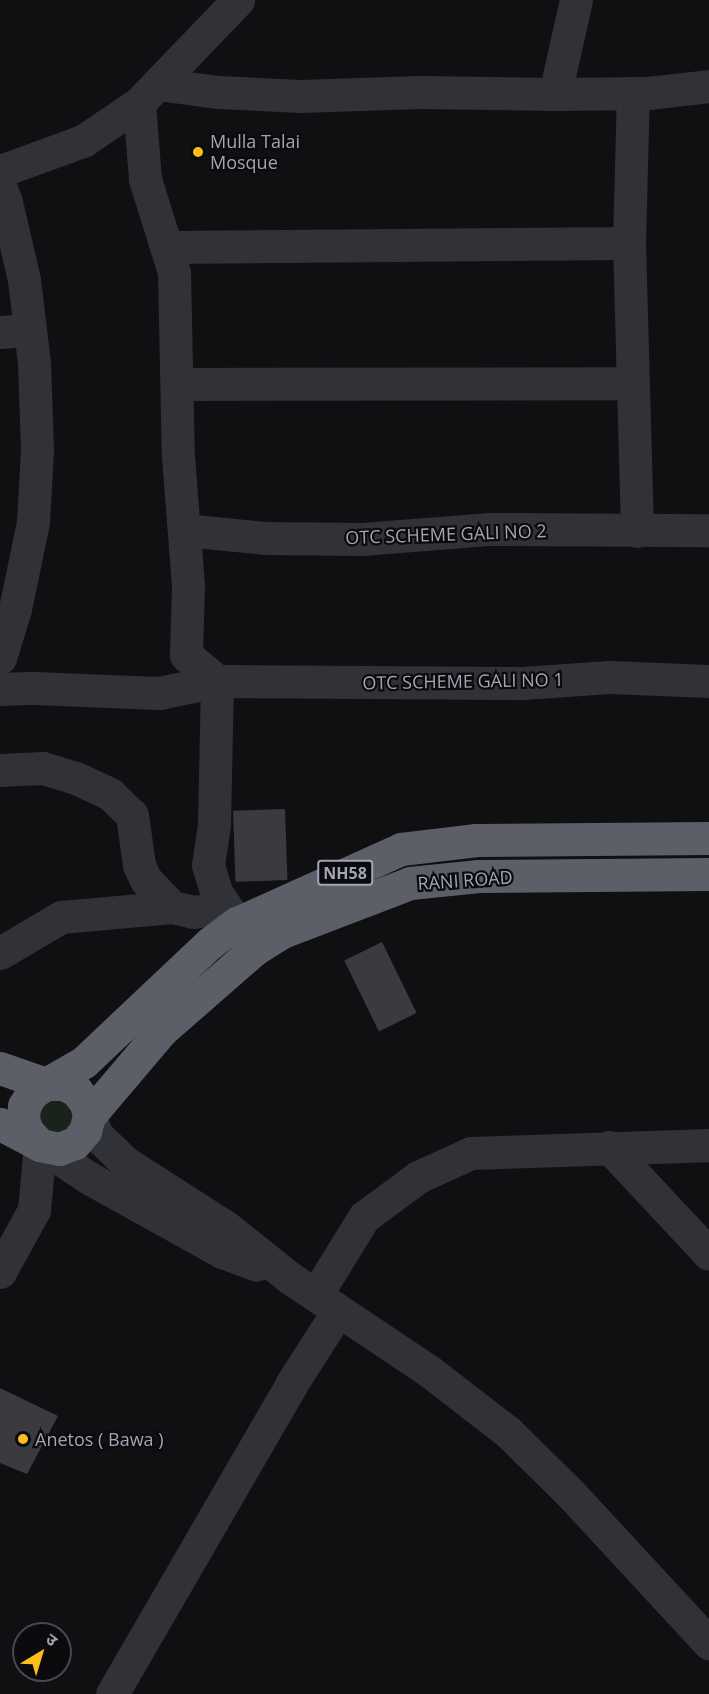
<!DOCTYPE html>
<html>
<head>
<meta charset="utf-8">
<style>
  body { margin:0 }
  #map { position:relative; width:709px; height:1694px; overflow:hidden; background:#101012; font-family:"Open Sans","Noto Sans Devanagari",sans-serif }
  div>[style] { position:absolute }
  .green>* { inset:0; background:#1a221c }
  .round { border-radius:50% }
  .building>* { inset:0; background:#3a3a40; transform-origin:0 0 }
  .minor>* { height:33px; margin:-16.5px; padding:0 16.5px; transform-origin:16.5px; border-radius:16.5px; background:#313237 }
  .highway>* { height:33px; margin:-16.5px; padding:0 16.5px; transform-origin:16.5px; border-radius:16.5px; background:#5d5f68 }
  .dots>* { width:16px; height:16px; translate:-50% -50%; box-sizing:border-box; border:3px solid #0b0b0d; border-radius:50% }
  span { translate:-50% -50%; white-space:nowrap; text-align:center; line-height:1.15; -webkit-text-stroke:4.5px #0b0b0d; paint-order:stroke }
  .shield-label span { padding:2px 4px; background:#0b0b0d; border:2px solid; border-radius:4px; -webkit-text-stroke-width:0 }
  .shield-label { font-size:16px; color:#a1a5b4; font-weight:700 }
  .poi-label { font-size:18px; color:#a1a5b4 }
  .left { translate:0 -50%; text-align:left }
  .street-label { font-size:18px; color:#a1a5b4 }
  .north { position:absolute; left:12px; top:1622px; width:60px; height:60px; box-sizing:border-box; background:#0b0b0d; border:2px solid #474950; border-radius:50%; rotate:38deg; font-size:16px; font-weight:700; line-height:24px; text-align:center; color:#a1a5b4 }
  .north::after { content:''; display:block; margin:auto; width:21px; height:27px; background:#fdbe1d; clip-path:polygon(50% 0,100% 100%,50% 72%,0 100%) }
</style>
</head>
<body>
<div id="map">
  <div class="green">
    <i class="round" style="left:39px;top:1098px;width:34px;height:34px"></i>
  </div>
  <div class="building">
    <i style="left:285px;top:809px;width:71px;height:52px;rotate:88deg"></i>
    <i style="left:382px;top:942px;width:79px;height:42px;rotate:64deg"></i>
    <i style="clip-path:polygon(0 1388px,58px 1416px,27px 1474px,0 1463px)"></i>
  </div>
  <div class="minor">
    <i style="left:576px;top:0;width:96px;rotate:102.6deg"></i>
    <i style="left:555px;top:94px;width:93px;rotate:-0.6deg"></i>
    <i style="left:648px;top:93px;width:61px;rotate:-6.5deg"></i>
    <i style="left:158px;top:84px;width:61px;rotate:7.6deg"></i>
    <i style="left:218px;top:92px;width:82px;rotate:2.8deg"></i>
    <i style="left:300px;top:96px;width:119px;rotate:-1.9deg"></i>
    <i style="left:419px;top:92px;width:136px;rotate:0.8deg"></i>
    <i style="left:139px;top:103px;width:76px;rotate:85.5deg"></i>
    <i style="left:145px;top:179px;width:97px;rotate:72.7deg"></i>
    <i style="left:174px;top:272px;width:184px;rotate:88.8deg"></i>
    <i style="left:178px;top:456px;width:130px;rotate:85.6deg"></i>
    <i style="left:188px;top:586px;width:69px;rotate:91.7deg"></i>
    <i style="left:186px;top:655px;width:40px;rotate:40deg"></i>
    <i style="left:217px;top:681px;width:144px;rotate:91.2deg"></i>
    <i style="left:214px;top:825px;width:40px;rotate:98.5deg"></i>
    <i style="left:208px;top:865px;width:28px;rotate:73deg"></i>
    <i style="left:216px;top:892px;width:64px;rotate:55.8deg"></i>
    <i style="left:0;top:171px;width:88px;rotate:-19.9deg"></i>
    <i style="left:83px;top:141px;width:68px;rotate:-34.2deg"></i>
    <i style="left:139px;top:103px;width:143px;rotate:-46.1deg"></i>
    <i style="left:0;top:186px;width:17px;rotate:69deg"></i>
    <i style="left:6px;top:202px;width:80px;rotate:77deg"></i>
    <i style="left:24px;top:280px;width:84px;rotate:83.1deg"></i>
    <i style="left:34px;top:363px;width:87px;rotate:88deg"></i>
    <i style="left:37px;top:450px;width:72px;rotate:93.2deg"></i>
    <i style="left:33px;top:522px;width:89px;rotate:101.7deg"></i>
    <i style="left:15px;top:609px;width:51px;rotate:107deg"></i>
    <i style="left:629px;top:243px;width:288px;rotate:88.4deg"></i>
    <i style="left:166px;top:247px;width:463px;rotate:-0.5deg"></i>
    <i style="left:629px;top:243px;width:150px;rotate:-88.5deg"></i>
    <i style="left:0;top:332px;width:30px;rotate:-4deg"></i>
    <i style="left:178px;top:384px;width:455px;rotate:-0.1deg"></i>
    <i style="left:184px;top:530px;width:81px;rotate:5.6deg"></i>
    <i style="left:265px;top:538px;width:97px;rotate:0.6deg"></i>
    <i style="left:362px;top:539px;width:126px;rotate:-4.5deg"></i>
    <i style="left:488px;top:529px;width:221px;rotate:0.3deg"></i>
    <i style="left:0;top:689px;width:34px;rotate:-2deg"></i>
    <i style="left:34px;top:688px;width:125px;rotate:2.3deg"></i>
    <i style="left:159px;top:693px;width:59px;rotate:-11.7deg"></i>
    <i style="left:217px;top:681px;width:306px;rotate:0.4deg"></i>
    <i style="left:523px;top:683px;width:86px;rotate:-4deg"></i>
    <i style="left:609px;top:677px;width:100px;rotate:2.3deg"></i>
    <i style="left:0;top:770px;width:43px;rotate:-2.7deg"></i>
    <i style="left:43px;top:768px;width:34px;rotate:17deg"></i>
    <i style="left:76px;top:778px;width:38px;rotate:25deg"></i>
    <i style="left:110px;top:794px;width:30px;rotate:44deg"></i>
    <i style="left:132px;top:815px;width:50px;rotate:82deg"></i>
    <i style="left:139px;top:865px;width:17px;rotate:65deg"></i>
    <i style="left:146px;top:880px;width:37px;rotate:46deg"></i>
    <i style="left:172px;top:907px;width:22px;rotate:13deg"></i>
    <i style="left:193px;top:912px;width:21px;rotate:-8deg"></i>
    <i style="left:214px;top:909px;width:27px;rotate:31deg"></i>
    <i style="left:0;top:953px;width:71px;rotate:-30.5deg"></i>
    <i style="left:61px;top:917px;width:111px;rotate:-5.1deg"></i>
    <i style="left:89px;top:1116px;width:21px;rotate:67deg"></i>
    <i style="left:97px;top:1135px;width:40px;rotate:44deg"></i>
    <i style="left:126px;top:1163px;width:119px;rotate:32.6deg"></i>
    <i style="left:226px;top:1227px;width:82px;rotate:38.6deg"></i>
    <i style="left:290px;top:1278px;width:167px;rotate:33.8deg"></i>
    <i style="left:429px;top:1371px;width:100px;rotate:37.7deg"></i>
    <i style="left:508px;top:1432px;width:87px;rotate:44.5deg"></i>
    <i style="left:570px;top:1493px;width:205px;rotate:47.2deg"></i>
    <i style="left:609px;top:1147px;width:146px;rotate:46.9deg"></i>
    <i style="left:0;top:1272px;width:71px;rotate:-61.3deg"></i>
    <i style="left:34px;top:1210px;width:65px;rotate:-84.7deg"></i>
    <i style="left:40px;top:1145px;width:59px;rotate:34deg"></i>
    <i style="left:89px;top:1178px;width:152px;rotate:29.1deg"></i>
    <i style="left:222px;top:1252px;width:37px;rotate:20deg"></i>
    <i style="left:316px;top:1295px;width:92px;rotate:-58.4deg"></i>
    <i style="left:364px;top:1217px;width:67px;rotate:-36.5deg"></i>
    <i style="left:418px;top:1177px;width:58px;rotate:-24.4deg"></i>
    <i style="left:471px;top:1153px;width:238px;rotate:-1.9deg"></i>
    <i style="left:112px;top:1694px;width:359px;rotate:-59.9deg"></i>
    <i style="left:292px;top:1383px;width:85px;rotate:-57.4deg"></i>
  </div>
  <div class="highway">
    <i style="left:0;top:1068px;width:49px;rotate:19.2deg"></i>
    <i style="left:46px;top:1084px;width:44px;rotate:-30.1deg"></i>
    <i style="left:84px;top:1062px;width:173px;rotate:-43.4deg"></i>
    <i style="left:210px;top:943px;width:34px;rotate:-37deg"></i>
    <i style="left:237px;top:923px;width:180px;rotate:-24.3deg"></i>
    <i style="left:401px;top:849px;width:76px;rotate:-6.8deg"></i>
    <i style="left:476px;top:840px;width:233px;rotate:-0.5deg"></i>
    <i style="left:89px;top:1116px;width:113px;rotate:-49.7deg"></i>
    <i style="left:162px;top:1030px;width:123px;rotate:-41.1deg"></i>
    <i style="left:255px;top:949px;width:32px;rotate:-32deg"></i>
    <i style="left:282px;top:932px;width:137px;rotate:-20.9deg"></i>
    <i style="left:410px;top:883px;width:69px;rotate:-5.8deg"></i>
    <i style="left:479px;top:876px;width:230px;rotate:-0.5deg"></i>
    <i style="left:0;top:1124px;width:45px;rotate:27.7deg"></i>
    <i style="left:40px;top:1145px;width:19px;rotate:12deg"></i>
    <i style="left:59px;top:1149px;width:17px;rotate:-21deg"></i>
    <i style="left:75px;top:1143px;width:16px;rotate:-50deg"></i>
    <i style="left:85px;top:1131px;width:16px;rotate:-75deg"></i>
    <i style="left:89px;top:1116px;width:13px;rotate:-103deg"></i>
    <i style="left:86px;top:1103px;width:16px;rotate:-128deg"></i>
    <i style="left:76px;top:1090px;width:14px;rotate:-155deg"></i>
    <i style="left:63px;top:1084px;width:17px;rotate:180deg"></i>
    <i style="left:46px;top:1084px;width:17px;rotate:147deg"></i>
    <i style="left:32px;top:1093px;width:15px;rotate:122deg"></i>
    <i style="left:24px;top:1106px;width:13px;rotate:94deg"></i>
    <i style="left:23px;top:1119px;width:13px;rotate:72deg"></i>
    <i style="left:27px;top:1131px;width:19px;rotate:47deg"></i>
  </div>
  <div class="dots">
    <i style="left:198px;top:152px;background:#fdbe1d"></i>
    <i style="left:23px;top:1439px;background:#fdbe1d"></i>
  </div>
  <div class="shield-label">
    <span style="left:345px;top:873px">NH58</span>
  </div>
  <div class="poi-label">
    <span class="left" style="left:210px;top:152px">Mulla Talai<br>Mosque</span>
    <span class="left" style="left:35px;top:1439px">Anetos ( Bawa )</span>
  </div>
  <div class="street-label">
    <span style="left:446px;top:534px;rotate:-2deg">OTC SCHEME GALI NO 2</span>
    <span style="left:463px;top:681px;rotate:-1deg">OTC SCHEME GALI NO 1</span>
    <span style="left:465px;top:880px;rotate:-4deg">RANI ROAD</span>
  </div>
  <div class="north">उ</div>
</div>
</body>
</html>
